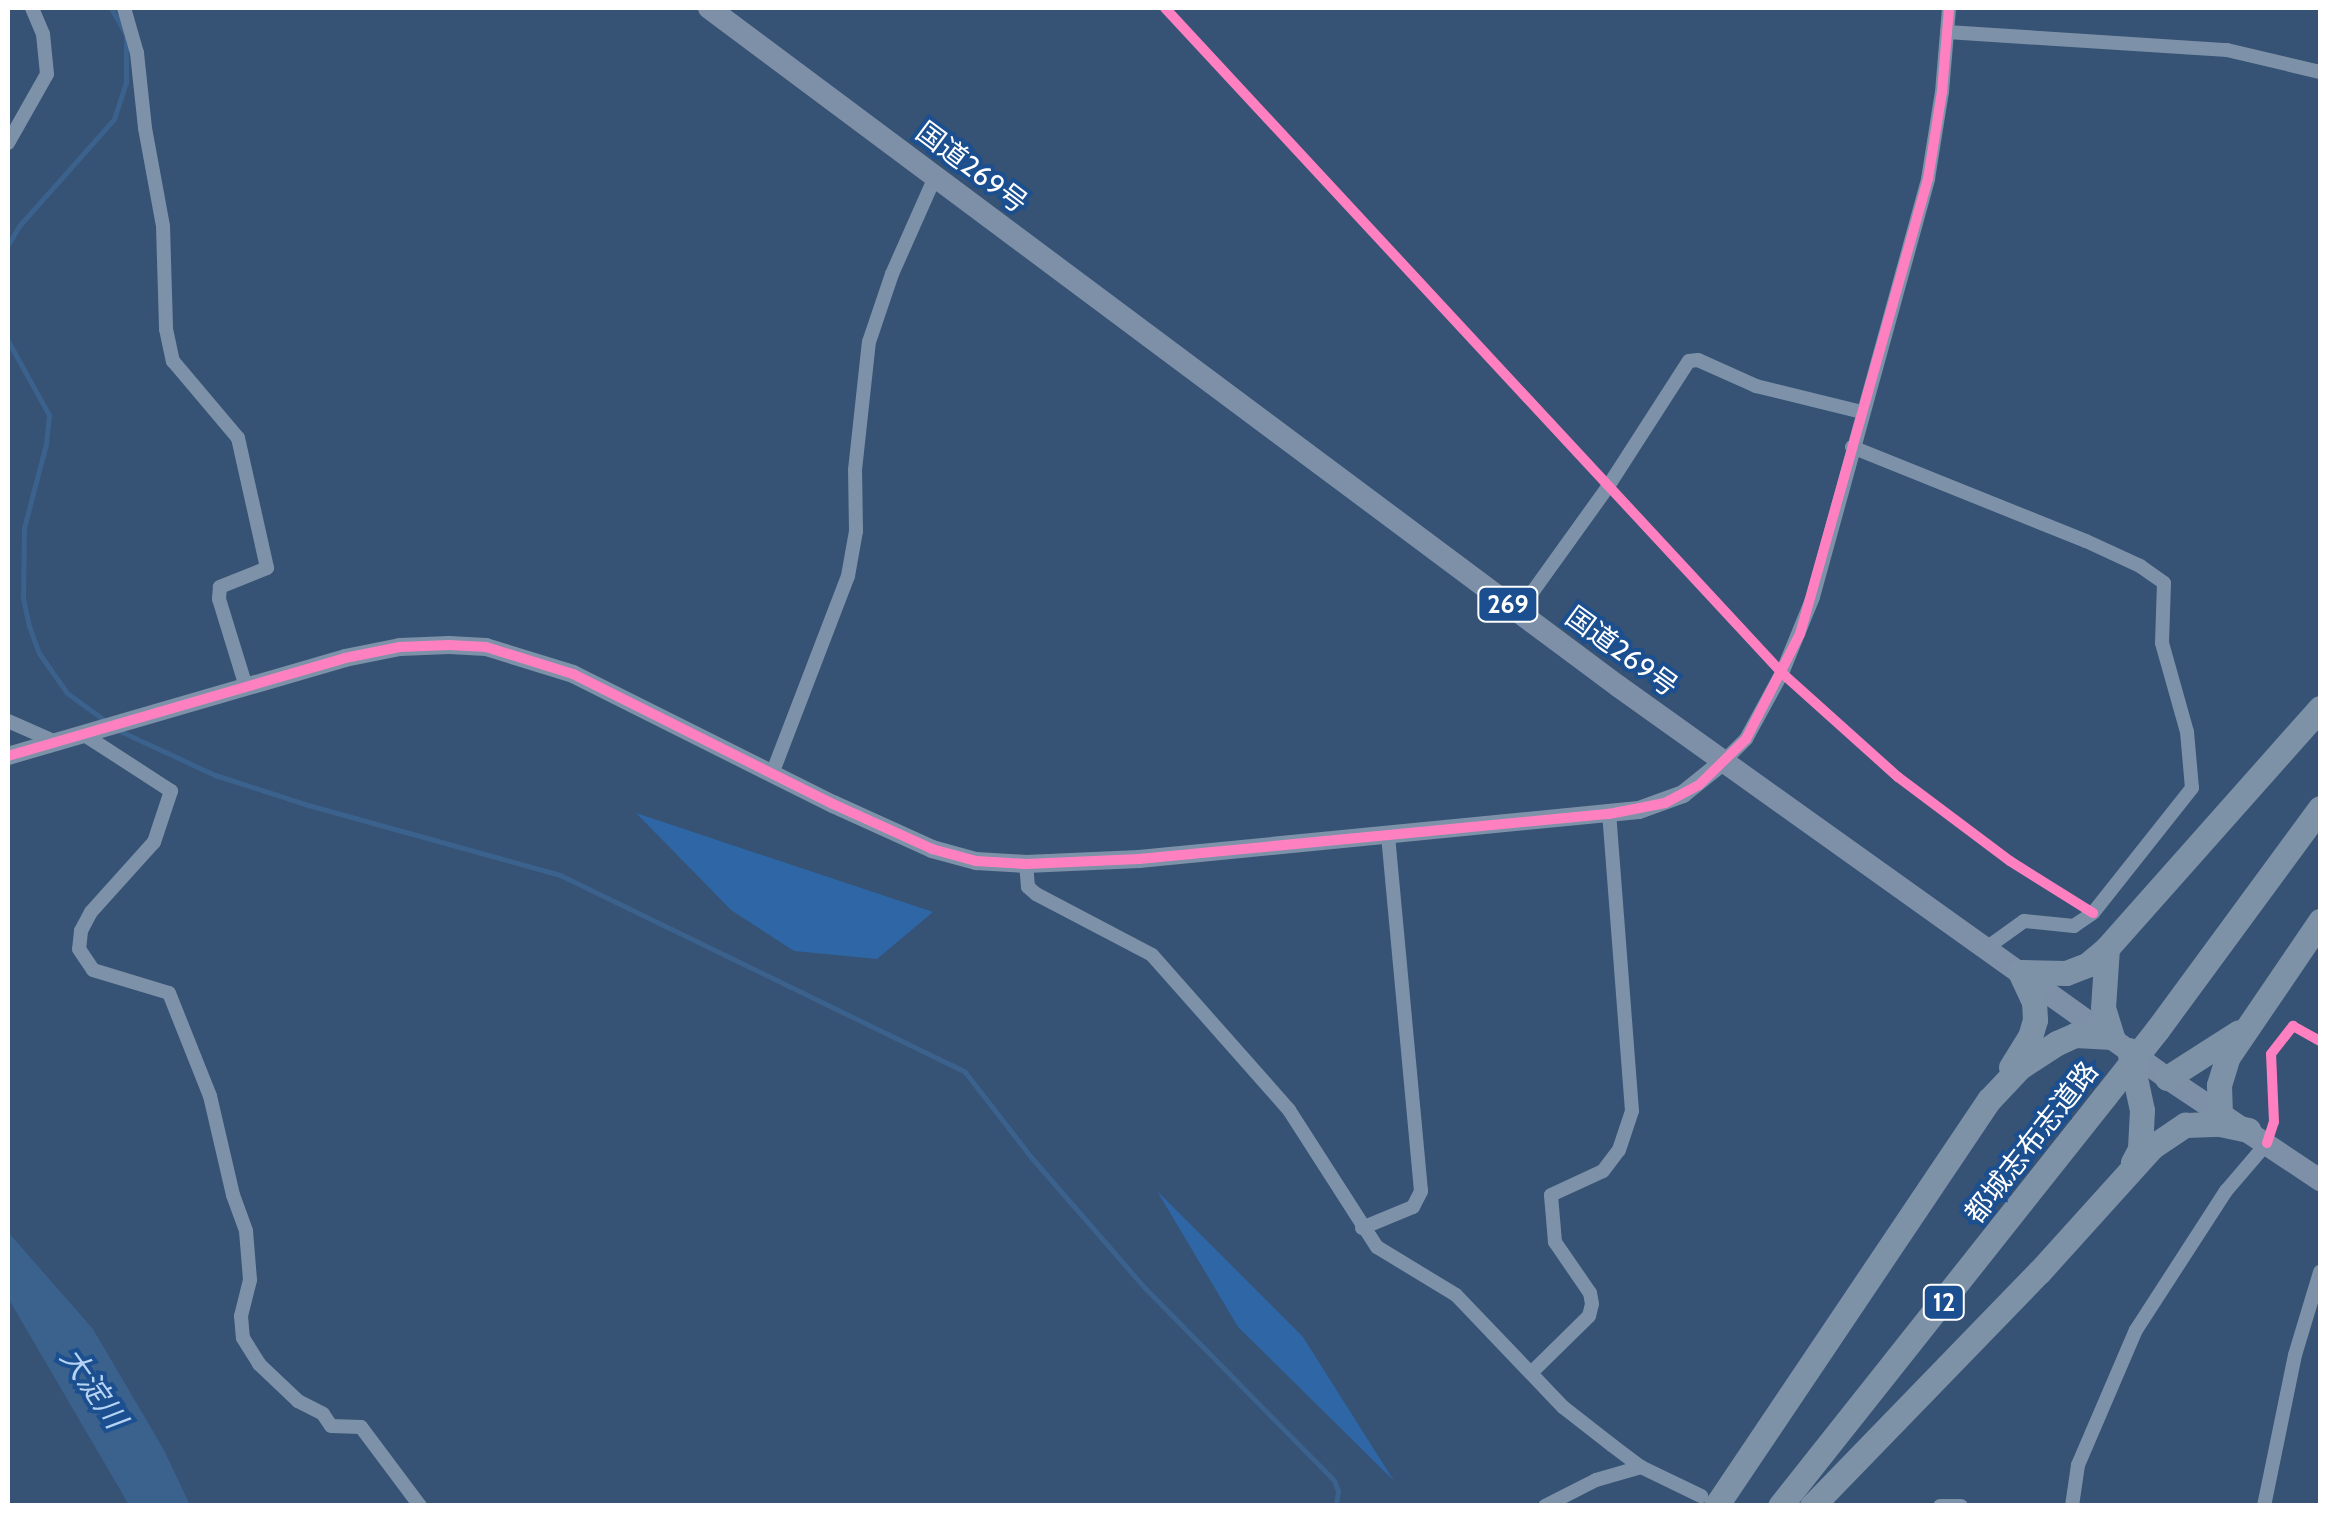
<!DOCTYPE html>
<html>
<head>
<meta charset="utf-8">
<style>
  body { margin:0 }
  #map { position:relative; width:2328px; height:1513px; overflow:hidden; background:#365274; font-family:Cabin,"Noto Sans JP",sans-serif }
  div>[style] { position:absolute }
  .green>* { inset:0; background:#2f66a5 }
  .water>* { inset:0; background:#3b618d }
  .stream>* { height:5px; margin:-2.5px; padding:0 2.5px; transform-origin:2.5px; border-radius:2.5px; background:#3b618d }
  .minor>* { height:14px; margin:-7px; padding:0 7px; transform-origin:7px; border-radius:7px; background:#7d92a8 }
  .tertiary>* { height:18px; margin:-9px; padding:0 9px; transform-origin:9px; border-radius:9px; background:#7d92a8 }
  .trunk>* { height:22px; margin:-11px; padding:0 11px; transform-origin:11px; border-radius:11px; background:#7e90a7 }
  .motorway>* { height:25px; margin:-12.5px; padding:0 12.5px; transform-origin:12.5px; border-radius:12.5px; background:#7e92a7 }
  .motorway-bridge>* { height:25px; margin:-12.5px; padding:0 12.5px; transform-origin:12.5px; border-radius:12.5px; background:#7e92a7 }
  .cycleway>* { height:10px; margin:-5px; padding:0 5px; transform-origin:5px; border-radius:5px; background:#ff80c0 }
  span { translate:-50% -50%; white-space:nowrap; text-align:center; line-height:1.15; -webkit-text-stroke:8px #1b4f8f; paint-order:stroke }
  .shield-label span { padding:2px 8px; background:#1b4f8f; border:2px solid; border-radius:8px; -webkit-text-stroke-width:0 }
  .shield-label { font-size:25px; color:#fff; font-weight:700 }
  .street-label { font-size:28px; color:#fff }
  .water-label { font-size:30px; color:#b5d3f5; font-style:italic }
  .frame { position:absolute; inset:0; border:10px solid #fff; pointer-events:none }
</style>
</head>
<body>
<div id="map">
  <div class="green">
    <i style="clip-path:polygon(636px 813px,933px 912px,877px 959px,794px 951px,731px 910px)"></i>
    <i style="clip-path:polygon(1157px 1191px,1303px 1337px,1394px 1481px,1238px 1327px)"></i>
  </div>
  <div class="water">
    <i style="clip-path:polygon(8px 1232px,93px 1329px,164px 1450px,190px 1505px,129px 1505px,8px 1298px)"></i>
  </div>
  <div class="stream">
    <i style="left:8px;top:245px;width:22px;rotate:-60deg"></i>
    <i style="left:19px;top:226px;width:143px;rotate:-48.4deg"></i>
    <i style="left:114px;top:119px;width:38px;rotate:-72deg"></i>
    <i style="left:126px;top:83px;width:48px;rotate:-90deg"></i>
    <i style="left:126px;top:35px;width:31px;rotate:-119deg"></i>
    <i style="left:8px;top:341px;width:85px;rotate:61deg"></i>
    <i style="left:49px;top:415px;width:29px;rotate:96deg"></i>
    <i style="left:46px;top:444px;width:87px;rotate:104.7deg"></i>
    <i style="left:24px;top:528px;width:70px;rotate:90.8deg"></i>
    <i style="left:23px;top:598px;width:29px;rotate:78deg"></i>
    <i style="left:29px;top:626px;width:29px;rotate:70deg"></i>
    <i style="left:39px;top:653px;width:49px;rotate:55deg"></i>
    <i style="left:67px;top:693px;width:49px;rotate:35.9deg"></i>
    <i style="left:120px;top:731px;width:105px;rotate:24.9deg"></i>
    <i style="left:215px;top:775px;width:98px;rotate:17.9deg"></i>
    <i style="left:308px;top:805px;width:262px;rotate:15.5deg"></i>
    <i style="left:560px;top:875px;width:450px;rotate:25.9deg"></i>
    <i style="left:965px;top:1072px;width:108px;rotate:52.2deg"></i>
    <i style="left:1031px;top:1157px;width:174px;rotate:49deg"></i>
    <i style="left:1145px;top:1288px;width:269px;rotate:45.5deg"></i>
    <i style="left:1334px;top:1480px;width:12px;rotate:70deg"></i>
    <i style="left:1338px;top:1491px;width:15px;rotate:98deg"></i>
  </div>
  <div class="minor">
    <i style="left:124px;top:8px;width:47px;rotate:73.9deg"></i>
    <i style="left:137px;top:53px;width:75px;rotate:83.9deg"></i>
    <i style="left:145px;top:128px;width:100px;rotate:79.6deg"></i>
    <i style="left:163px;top:226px;width:103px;rotate:88.3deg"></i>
    <i style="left:166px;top:329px;width:33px;rotate:78deg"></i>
    <i style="left:173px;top:361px;width:101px;rotate:49.8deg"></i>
    <i style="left:238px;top:438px;width:133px;rotate:77.4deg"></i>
    <i style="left:267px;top:568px;width:51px;rotate:158deg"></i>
    <i style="left:220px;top:587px;width:12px;rotate:95deg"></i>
    <i style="left:219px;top:599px;width:92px;rotate:72.9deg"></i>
    <i style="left:1947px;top:32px;width:281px;rotate:3.7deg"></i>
    <i style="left:2227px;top:50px;width:96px;rotate:13.3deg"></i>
    <i style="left:8px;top:143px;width:79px;rotate:-60.5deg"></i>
    <i style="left:47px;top:74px;width:40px;rotate:-95.7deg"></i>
    <i style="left:43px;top:34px;width:28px;rotate:-113deg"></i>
    <i style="left:1852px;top:447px;width:252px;rotate:21.9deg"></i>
    <i style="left:2086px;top:541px;width:60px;rotate:24.8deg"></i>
    <i style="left:2140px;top:566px;width:29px;rotate:35deg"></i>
    <i style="left:2164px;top:583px;width:60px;rotate:91.9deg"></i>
    <i style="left:2162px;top:643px;width:92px;rotate:74.3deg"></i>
    <i style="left:2187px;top:732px;width:56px;rotate:84.9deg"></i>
    <i style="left:2192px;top:788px;width:159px;rotate:128.4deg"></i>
    <i style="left:2093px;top:913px;width:23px;rotate:146deg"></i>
    <i style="left:2074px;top:926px;width:50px;rotate:-174.3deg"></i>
    <i style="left:2024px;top:921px;width:48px;rotate:144.3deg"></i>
    <i style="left:1518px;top:612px;width:153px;rotate:-54.3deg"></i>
    <i style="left:1607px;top:488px;width:151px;rotate:-57.2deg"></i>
    <i style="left:1689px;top:361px;width:9px;rotate:-6deg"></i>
    <i style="left:1698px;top:360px;width:64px;rotate:24.1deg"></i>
    <i style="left:1756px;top:386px;width:109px;rotate:13.8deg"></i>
    <i style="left:8px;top:721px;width:55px;rotate:23.7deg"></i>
    <i style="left:83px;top:734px;width:105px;rotate:32.9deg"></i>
    <i style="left:171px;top:791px;width:54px;rotate:108.4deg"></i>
    <i style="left:154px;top:842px;width:94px;rotate:132deg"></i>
    <i style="left:91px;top:912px;width:21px;rotate:118deg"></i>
    <i style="left:81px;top:931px;width:18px;rotate:96deg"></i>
    <i style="left:79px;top:949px;width:25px;rotate:56deg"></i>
    <i style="left:93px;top:970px;width:79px;rotate:16.8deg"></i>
    <i style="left:169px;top:993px;width:111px;rotate:68.3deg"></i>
    <i style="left:210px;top:1096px;width:102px;rotate:76.9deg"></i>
    <i style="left:233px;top:1195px;width:38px;rotate:70deg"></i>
    <i style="left:246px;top:1231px;width:49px;rotate:85.3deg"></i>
    <i style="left:250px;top:1280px;width:37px;rotate:104deg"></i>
    <i style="left:241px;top:1316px;width:22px;rotate:85deg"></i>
    <i style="left:243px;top:1338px;width:31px;rotate:58deg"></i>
    <i style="left:259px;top:1364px;width:54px;rotate:43.5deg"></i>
    <i style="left:298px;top:1401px;width:28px;rotate:27deg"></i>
    <i style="left:323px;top:1414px;width:14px;rotate:56deg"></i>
    <i style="left:331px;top:1426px;width:30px;rotate:2deg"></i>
    <i style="left:361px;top:1427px;width:99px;rotate:53.2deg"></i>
    <i style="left:1724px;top:761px;width:31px;rotate:-45deg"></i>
    <i style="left:1746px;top:739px;width:75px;rotate:-61.4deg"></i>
    <i style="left:1782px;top:673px;width:82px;rotate:-67.8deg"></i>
    <i style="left:1813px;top:597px;width:434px;rotate:-74.6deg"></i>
    <i style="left:1928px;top:179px;width:88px;rotate:-80.9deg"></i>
    <i style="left:1942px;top:92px;width:84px;rotate:-85.2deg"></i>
    <i style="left:772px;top:774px;width:212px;rotate:-69deg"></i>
    <i style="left:848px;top:576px;width:46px;rotate:-79.9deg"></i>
    <i style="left:856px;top:531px;width:61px;rotate:-90.9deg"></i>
    <i style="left:855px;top:470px;width:129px;rotate:-83.8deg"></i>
    <i style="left:869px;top:342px;width:72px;rotate:-71.3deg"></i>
    <i style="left:892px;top:274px;width:106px;rotate:-66.1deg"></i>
    <i style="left:1026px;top:864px;width:23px;rotate:85deg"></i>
    <i style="left:1028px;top:887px;width:11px;rotate:41deg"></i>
    <i style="left:1036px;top:894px;width:131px;rotate:27.7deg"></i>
    <i style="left:1152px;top:955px;width:207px;rotate:48.5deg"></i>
    <i style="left:1289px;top:1110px;width:163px;rotate:57.3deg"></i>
    <i style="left:1377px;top:1247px;width:92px;rotate:31.3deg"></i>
    <i style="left:1456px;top:1295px;width:155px;rotate:46.3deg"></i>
    <i style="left:1563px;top:1407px;width:63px;rotate:38deg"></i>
    <i style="left:1613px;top:1446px;width:35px;rotate:37deg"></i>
    <i style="left:1641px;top:1467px;width:67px;rotate:25.8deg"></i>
    <i style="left:1362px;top:1228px;width:55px;rotate:-22.4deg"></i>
    <i style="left:1413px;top:1207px;width:18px;rotate:-63deg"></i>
    <i style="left:1421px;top:1191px;width:359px;rotate:-95.3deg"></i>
    <i style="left:1531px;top:1373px;width:81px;rotate:-44.5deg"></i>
    <i style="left:1589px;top:1316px;width:12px;rotate:-76deg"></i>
    <i style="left:1592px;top:1304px;width:11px;rotate:-100deg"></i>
    <i style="left:1590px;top:1293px;width:62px;rotate:-124.5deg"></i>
    <i style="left:1555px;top:1242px;width:47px;rotate:-94.9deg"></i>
    <i style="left:1551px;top:1195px;width:57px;rotate:-24.8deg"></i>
    <i style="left:1603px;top:1171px;width:26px;rotate:-53deg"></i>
    <i style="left:1619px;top:1150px;width:41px;rotate:-71.6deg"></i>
    <i style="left:1632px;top:1111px;width:298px;rotate:-94.4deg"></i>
    <i style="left:1545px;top:1506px;width:57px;rotate:-27deg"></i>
    <i style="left:1596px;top:1480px;width:47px;rotate:-16.1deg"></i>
    <i style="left:1940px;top:1506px;width:21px"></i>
    <i style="left:2072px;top:1506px;width:41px;rotate:-81.7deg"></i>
    <i style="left:2078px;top:1465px;width:147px;rotate:-66.8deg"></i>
    <i style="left:2136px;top:1330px;width:166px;rotate:-57.1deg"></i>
    <i style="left:2226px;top:1191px;width:63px;rotate:-49.5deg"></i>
    <i style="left:2264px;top:1506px;width:154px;rotate:-78.4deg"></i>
    <i style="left:2295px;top:1355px;width:87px;rotate:-73.2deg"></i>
  </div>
  <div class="tertiary">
    <i style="left:8px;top:756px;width:351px;rotate:-16.2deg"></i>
    <i style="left:345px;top:658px;width:56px;rotate:-11.3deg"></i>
    <i style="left:400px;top:647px;width:49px;rotate:-2.3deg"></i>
    <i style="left:449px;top:645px;width:37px;rotate:3deg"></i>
    <i style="left:486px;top:647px;width:91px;rotate:17.2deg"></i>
    <i style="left:573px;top:674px;width:291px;rotate:26.6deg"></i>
    <i style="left:833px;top:804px;width:109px;rotate:24.4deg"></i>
    <i style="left:932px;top:849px;width:46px;rotate:15.3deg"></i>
    <i style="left:976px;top:861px;width:50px;rotate:3.4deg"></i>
    <i style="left:1026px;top:864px;width:113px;rotate:-2.5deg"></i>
    <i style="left:1139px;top:859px;width:502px;rotate:-5.6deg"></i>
    <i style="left:1639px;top:810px;width:47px;rotate:-20deg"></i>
    <i style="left:1683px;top:794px;width:53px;rotate:-38.8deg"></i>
  </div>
  <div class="trunk">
    <i style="left:709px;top:8px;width:1134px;rotate:36.72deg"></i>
    <i style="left:1618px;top:686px;width:675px;rotate:35.53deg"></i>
    <i style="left:2167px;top:1078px;width:184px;rotate:33.7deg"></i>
  </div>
  <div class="motorway">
    <i style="left:2020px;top:972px;width:46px;rotate:1.2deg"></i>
    <i style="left:2066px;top:973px;width:22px;rotate:-21deg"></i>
    <i style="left:2087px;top:965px;width:26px;rotate:-40deg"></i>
    <i style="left:2107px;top:948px;width:321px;rotate:-48.4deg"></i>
    <i style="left:2157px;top:1030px;width:275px;rotate:-53.7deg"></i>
    <i style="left:2129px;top:1050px;width:61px;rotate:77.8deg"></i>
    <i style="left:2142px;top:1110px;width:39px;rotate:93deg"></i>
    <i style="left:2140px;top:1149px;width:15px;rotate:118deg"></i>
    <i style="left:2011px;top:1067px;width:36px;rotate:-58deg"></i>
    <i style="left:2030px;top:1037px;width:18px;rotate:-74deg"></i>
    <i style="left:2035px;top:1020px;width:18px;rotate:-93deg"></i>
    <i style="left:2034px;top:1002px;width:33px;rotate:-115deg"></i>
    <i style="left:2167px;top:1078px;width:85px;rotate:-32.6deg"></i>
    <i style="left:2220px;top:1114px;width:29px;rotate:-92deg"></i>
    <i style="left:2219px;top:1085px;width:28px;rotate:-73deg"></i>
    <i style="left:2227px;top:1058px;width:166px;rotate:-55.8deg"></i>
    <i style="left:1716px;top:1506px;width:489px;rotate:-56.1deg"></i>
    <i style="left:1989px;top:1100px;width:45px;rotate:-46.8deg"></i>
    <i style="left:2020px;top:1067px;width:44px;rotate:-33deg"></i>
    <i style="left:2057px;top:1043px;width:20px;rotate:-24deg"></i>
    <i style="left:2075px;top:1035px;width:37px;rotate:3deg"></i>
    <i style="left:2112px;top:1037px;width:30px;rotate:-107deg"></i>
    <i style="left:2103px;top:1008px;width:60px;rotate:-86.2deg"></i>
    <i style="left:1780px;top:1506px;width:523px;rotate:-51.6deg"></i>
    <i style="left:1812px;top:1506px;width:326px;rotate:-45.9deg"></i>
    <i style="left:2039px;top:1272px;width:169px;rotate:-47.9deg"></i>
    <i style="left:2152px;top:1147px;width:40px;rotate:-34deg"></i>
    <i style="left:2185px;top:1125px;width:35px;rotate:-2deg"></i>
    <i style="left:2220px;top:1124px;width:29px;rotate:12deg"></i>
  </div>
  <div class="motorway-bridge">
    <i style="left:2105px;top:1096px;width:84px;rotate:-51.8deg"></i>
  </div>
  <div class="cycleway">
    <i style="left:1165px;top:8px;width:907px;rotate:47.14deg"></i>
    <i style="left:1782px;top:673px;width:156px;rotate:41.9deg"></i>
    <i style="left:1898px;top:777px;width:140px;rotate:36.9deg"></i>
    <i style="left:2010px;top:861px;width:98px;rotate:32.1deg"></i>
    <i style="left:8px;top:756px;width:351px;rotate:-16.2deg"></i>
    <i style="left:345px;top:658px;width:56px;rotate:-11.3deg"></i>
    <i style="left:400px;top:647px;width:49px;rotate:-2.3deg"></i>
    <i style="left:449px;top:645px;width:37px;rotate:3deg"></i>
    <i style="left:486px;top:647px;width:91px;rotate:17.2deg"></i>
    <i style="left:573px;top:674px;width:291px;rotate:26.6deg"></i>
    <i style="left:833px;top:804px;width:109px;rotate:24.4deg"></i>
    <i style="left:932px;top:849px;width:46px;rotate:15.3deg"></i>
    <i style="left:976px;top:861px;width:50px;rotate:3.4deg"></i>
    <i style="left:1026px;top:864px;width:113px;rotate:-2.5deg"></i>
    <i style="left:1139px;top:859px;width:472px;rotate:-5.5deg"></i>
    <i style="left:1609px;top:814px;width:57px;rotate:-11.1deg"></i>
    <i style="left:1665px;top:803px;width:38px;rotate:-28deg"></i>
    <i style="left:1699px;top:785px;width:66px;rotate:-44.4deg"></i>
    <i style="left:1746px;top:739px;width:118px;rotate:-62.8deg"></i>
    <i style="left:1800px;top:634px;width:473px;rotate:-74.3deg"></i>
    <i style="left:1928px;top:179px;width:88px;rotate:-80.9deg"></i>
    <i style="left:1942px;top:92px;width:84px;rotate:-85.2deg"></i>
    <i style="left:2267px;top:1143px;width:22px;rotate:-72deg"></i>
    <i style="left:2274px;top:1122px;width:68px;rotate:-92.5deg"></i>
    <i style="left:2271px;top:1054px;width:36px;rotate:-52deg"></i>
    <i style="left:2293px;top:1026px;width:31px;rotate:29deg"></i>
  </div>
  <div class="shield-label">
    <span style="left:1508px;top:604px">269</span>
    <span style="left:1944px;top:1302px">12</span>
  </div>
  <div class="street-label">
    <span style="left:972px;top:167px;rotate:37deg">国道269号</span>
    <span style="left:1622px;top:651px;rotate:36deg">国道269号</span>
    <span style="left:2031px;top:1142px;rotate:-52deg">都城志布志道路</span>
  </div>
  <div class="water-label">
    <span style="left:93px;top:1388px;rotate:55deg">大淀川</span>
  </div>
  <div class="frame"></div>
</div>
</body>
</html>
